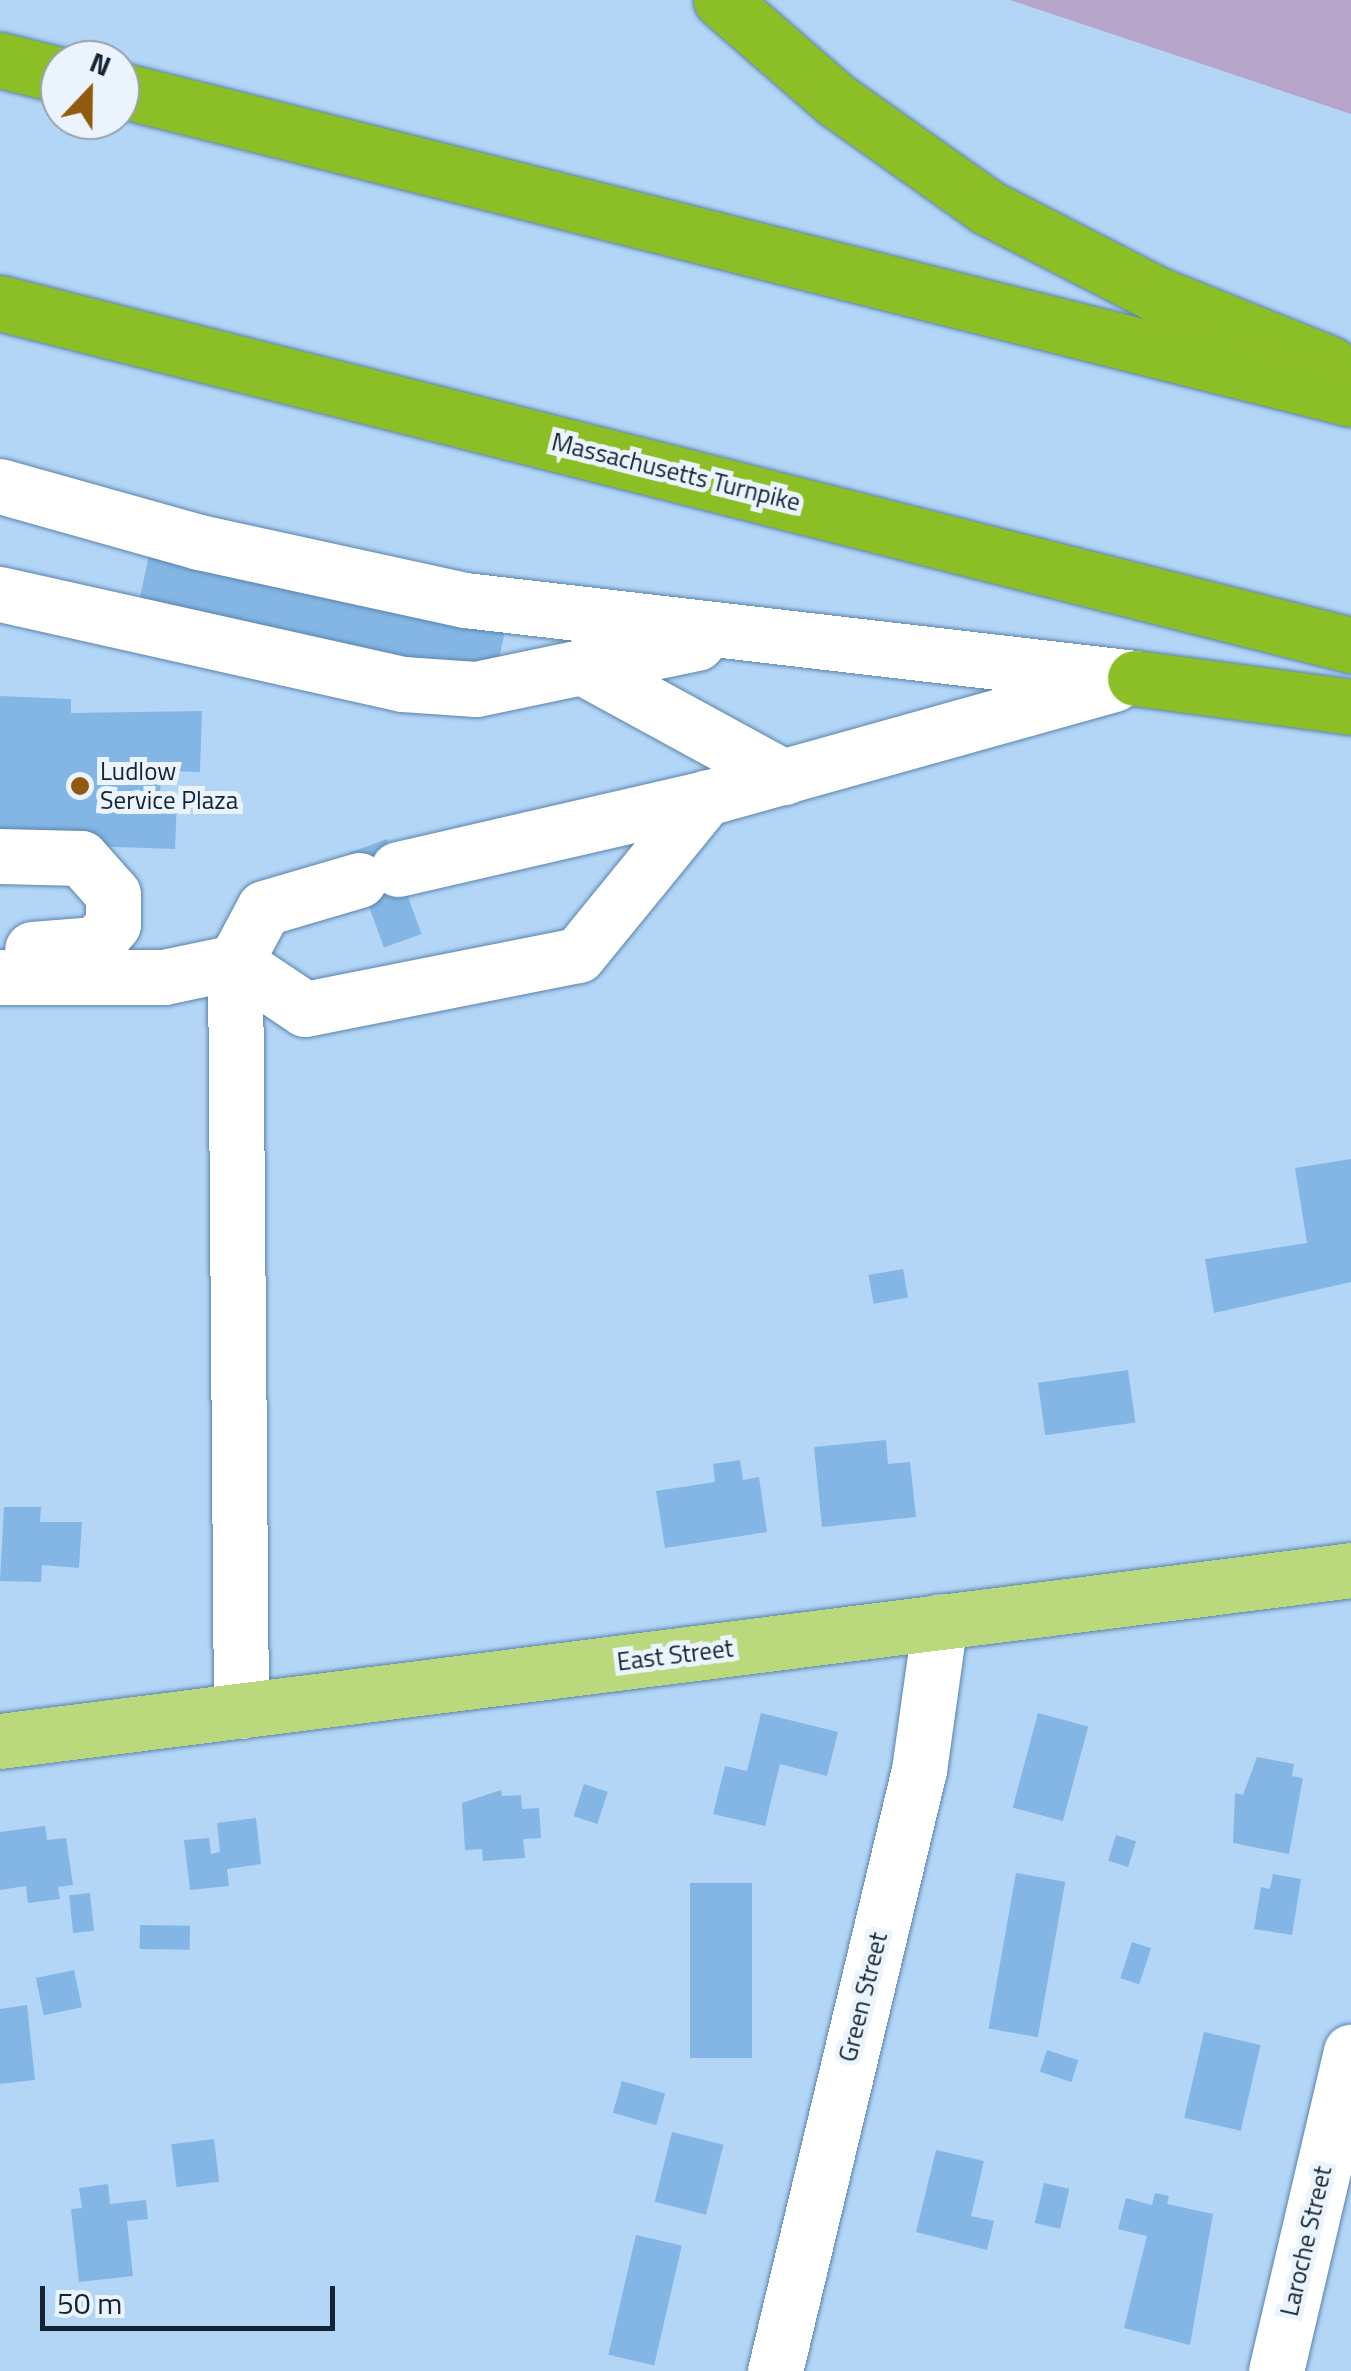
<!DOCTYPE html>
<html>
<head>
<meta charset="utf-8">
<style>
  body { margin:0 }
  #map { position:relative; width:1351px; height:2371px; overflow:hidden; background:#b3d6f7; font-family:"Titillium Web",sans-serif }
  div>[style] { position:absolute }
  .green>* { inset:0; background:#b6a5c9 }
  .building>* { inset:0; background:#84b6e5; transform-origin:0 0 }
  .roads { filter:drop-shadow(0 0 2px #5a83a9) drop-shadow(0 0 2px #5a83a9) }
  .minor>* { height:55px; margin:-27.5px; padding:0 27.5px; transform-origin:27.5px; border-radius:27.5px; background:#fff }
  .major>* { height:55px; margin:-27.5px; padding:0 27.5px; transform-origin:27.5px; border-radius:27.5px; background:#bad87c }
  .highway>* { height:55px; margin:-27.5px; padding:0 27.5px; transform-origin:27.5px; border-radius:27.5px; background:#8cbe25 }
  .dots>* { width:28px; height:28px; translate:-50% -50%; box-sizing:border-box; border:5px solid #ebf4fc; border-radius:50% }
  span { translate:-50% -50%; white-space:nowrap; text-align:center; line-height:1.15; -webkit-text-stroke:10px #ebf4fc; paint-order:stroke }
  .street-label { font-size:25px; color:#132434 }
  .poi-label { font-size:25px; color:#132434 }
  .left { translate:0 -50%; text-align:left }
  .north { position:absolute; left:40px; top:40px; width:100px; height:100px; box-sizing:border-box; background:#ebf4fc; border:2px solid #95a1ac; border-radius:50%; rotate:22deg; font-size:28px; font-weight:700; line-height:40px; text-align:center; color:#132434 }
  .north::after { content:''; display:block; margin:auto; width:35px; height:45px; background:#915a10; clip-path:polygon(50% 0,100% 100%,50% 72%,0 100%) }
  .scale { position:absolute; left:40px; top:2286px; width:295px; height:45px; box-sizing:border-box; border:5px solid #132434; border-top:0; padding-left:12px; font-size:30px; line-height:35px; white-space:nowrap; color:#132434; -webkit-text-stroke:8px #ebf4fc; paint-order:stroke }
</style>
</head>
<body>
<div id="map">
  <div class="green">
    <i style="clip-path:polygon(1010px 0,1351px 0,1351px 114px)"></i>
  </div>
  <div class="building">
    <i style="left:149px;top:555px;width:364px;height:49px;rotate:12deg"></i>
    <i style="clip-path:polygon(0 696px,71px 699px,71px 713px,202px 711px,200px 772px,161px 771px,160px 799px,177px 800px,175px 849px,0 843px)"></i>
    <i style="left:387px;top:839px;width:101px;height:40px;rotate:70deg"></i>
    <i style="clip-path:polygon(1351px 1159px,1351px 1282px,1214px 1313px,1205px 1259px,1307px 1243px,1295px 1168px)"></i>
    <i style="left:903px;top:1269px;width:29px;height:35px;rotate:80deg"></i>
    <i style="left:1128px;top:1370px;width:53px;height:91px;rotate:82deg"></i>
    <i style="clip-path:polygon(886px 1440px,888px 1464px,910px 1462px,916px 1517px,822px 1527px,814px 1447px)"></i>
    <i style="clip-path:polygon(740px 1460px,743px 1480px,759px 1477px,767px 1532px,665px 1548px,656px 1491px,715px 1482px,713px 1464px)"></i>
    <i style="clip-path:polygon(4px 1507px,41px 1507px,40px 1522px,82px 1522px,79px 1568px,42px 1565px,41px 1582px,0 1581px)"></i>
    <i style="clip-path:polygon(761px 1713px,838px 1732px,827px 1776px,780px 1764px,765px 1826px,713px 1814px,725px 1766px,747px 1771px)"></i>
    <i style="left:1038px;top:1713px;width:52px;height:98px;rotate:15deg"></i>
    <i style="clip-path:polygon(1257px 1757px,1294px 1764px,1292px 1776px,1303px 1778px,1289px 1854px,1233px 1843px,1235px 1793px,1243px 1795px)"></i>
    <i style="left:584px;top:1784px;width:25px;height:34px;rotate:18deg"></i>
    <i style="clip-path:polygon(501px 1790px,502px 1796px,521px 1795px,522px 1809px,539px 1808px,541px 1838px,523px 1839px,525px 1858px,483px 1861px,482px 1849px,465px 1850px,462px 1803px)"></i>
    <i style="clip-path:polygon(256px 1818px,261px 1864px,227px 1869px,229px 1886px,190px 1890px,184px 1840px,209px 1838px,211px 1854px,220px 1852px,217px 1823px)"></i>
    <i style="clip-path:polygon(45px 1826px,47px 1840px,66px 1838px,73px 1885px,58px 1887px,60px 1899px,28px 1903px,26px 1886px,0 1890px,0 1832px)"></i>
    <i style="left:1116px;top:1835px;width:21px;height:27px;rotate:17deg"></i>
    <i style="left:1016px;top:1873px;width:50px;height:158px;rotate:10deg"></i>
    <i style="clip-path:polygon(1273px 1874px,1301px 1879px,1292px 1935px,1254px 1929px,1261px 1887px,1270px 1889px)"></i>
    <i style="left:752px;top:1883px;width:175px;height:62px;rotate:90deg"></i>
    <i style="left:90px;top:1893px;width:38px;height:21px;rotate:84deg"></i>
    <i style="left:140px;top:1925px;width:50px;height:24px;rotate:1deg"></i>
    <i style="left:1132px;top:1942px;width:20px;height:38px;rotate:18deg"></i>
    <i style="left:74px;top:1970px;width:38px;height:39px;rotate:78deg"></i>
    <i style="clip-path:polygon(27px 2005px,35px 2080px,0 2084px,0 2009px)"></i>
    <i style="left:1204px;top:2032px;width:58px;height:88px;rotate:13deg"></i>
    <i style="left:1047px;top:2050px;width:33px;height:23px;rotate:18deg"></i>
    <i style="left:622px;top:2081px;width:45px;height:33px;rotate:16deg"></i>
    <i style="left:672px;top:2132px;width:53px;height:72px;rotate:14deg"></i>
    <i style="left:214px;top:2139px;width:43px;height:43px;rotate:83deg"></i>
    <i style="clip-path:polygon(936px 2150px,984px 2161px,971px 2216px,994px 2221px,987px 2250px,916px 2232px)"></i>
    <i style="left:1044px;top:2183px;width:26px;height:41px;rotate:13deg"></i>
    <i style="clip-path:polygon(108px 2184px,110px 2204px,146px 2200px,148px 2219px,127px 2221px,133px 2276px,79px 2282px,71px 2209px,82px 2208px,79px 2188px)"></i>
    <i style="clip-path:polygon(1155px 2193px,1169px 2196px,1167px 2204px,1213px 2214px,1190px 2345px,1124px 2328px,1147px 2236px,1118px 2229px,1126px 2198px,1152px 2205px)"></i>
    <i style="left:636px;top:2235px;width:47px;height:123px;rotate:13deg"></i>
  </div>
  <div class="roads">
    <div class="minor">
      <i style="left:0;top:486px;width:207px;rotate:15.7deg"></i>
      <i style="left:199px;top:542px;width:272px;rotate:12.3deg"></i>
      <i style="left:465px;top:600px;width:675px;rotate:6.64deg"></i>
      <i style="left:0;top:594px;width:413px;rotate:12.6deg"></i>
      <i style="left:403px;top:684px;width:73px;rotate:3.9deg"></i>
      <i style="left:476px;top:689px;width:226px;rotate:-11.8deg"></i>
      <i style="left:584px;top:668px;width:228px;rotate:28.6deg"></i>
      <i style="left:0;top:856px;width:81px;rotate:1.4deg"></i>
      <i style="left:81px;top:858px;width:48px;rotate:48.4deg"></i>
      <i style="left:113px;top:894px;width:30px;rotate:90deg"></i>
      <i style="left:113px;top:924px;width:26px;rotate:130deg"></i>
      <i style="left:96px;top:944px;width:64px;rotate:175.5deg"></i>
      <i style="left:398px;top:869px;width:316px;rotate:-13deg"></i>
      <i style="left:706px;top:798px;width:423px;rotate:-15.6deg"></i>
      <i style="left:235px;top:962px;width:749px;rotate:89.54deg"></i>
      <i style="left:235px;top:962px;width:84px;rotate:33.9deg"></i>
      <i style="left:305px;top:1009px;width:278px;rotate:-11.2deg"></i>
      <i style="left:578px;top:955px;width:203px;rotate:-50.8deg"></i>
      <i style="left:0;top:977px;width:164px"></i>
      <i style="left:164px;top:977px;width:73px;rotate:-11.9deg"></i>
      <i style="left:235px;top:962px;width:61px;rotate:-61.8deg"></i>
      <i style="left:264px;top:908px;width:99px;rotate:-16.4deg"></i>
      <i style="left:775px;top:2371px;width:618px;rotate:-76.53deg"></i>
      <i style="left:919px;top:1770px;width:150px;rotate:-82deg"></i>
      <i style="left:1276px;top:2371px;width:328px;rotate:-76.8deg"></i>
    </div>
    <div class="major">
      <i style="left:0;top:1741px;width:1362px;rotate:-7.21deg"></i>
    </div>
    <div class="highway">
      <i style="left:721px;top:0;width:152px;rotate:41deg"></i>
      <i style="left:836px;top:100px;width:185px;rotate:35.3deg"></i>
      <i style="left:987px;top:207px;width:190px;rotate:27.2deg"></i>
      <i style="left:1156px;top:294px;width:188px;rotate:21.9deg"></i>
      <i style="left:0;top:60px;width:62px;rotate:14deg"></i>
      <i style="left:120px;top:90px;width:1269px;rotate:14.09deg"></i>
      <i style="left:0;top:303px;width:1394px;rotate:14.21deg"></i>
      <i style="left:1135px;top:678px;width:218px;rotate:7.6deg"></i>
    </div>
  </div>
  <div class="dots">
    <i style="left:80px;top:786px;background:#915a10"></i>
  </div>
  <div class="street-label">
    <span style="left:676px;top:472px;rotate:14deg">Massachusetts Turnpike</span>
    <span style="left:675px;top:1655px;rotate:-7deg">East Street</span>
    <span style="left:863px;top:1997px;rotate:-76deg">Green Street</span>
    <span style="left:1306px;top:2241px;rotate:-77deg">Laroche Street</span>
  </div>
  <div class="poi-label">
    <span class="left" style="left:100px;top:786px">Ludlow<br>Service Plaza</span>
  </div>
  <div class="north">N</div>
  <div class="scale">50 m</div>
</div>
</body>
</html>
